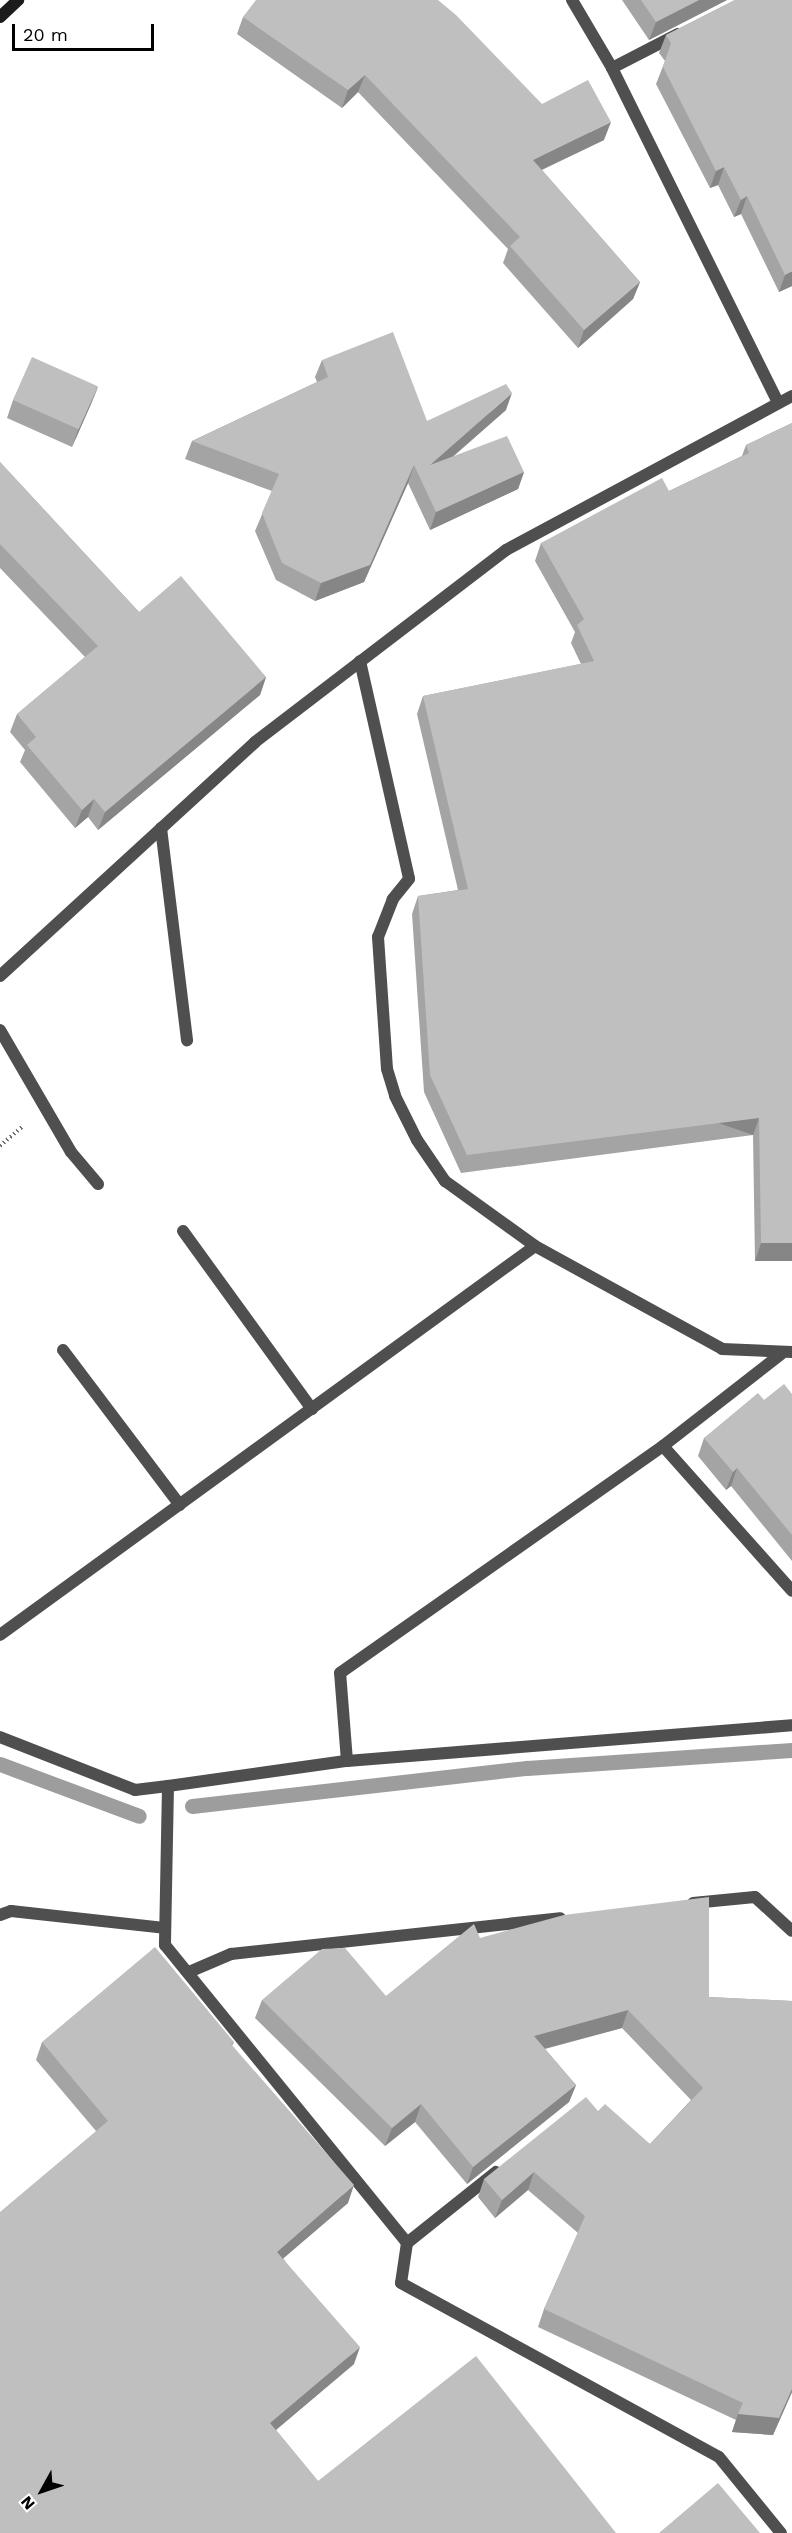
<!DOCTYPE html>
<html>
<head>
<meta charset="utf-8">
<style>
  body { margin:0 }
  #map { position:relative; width:792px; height:2533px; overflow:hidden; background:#fff; font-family:"Work Sans",sans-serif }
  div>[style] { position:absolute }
  .stream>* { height:15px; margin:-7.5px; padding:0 7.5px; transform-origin:7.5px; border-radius:7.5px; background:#9d9d9d }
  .path>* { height:4px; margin-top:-2px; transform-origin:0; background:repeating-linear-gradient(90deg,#717171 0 1.5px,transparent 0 4.5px) }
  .lane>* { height:12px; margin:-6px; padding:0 6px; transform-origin:6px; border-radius:6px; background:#4f4f4f }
  .street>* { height:12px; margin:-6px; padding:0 6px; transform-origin:6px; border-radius:6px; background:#4f4f4f }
  .secondary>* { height:12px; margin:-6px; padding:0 6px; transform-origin:6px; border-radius:6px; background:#1c1c1c }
  .wall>* { inset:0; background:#a4a4a4 }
  .shaded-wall>* { inset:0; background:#868686; transform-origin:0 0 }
  .building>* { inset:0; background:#bfbfbf; transform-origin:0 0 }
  span { translate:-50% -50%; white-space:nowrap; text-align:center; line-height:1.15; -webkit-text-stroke:5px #fff; paint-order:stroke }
  .north { position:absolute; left:12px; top:2461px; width:60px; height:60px; -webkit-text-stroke:4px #fff; paint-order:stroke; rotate:230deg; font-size:16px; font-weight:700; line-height:24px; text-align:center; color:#000 }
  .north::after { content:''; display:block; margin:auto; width:21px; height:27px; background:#000; clip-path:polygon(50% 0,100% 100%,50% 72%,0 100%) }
  .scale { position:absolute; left:12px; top:24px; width:142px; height:27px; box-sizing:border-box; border:3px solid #000; border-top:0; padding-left:8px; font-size:18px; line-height:21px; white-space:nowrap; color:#000; -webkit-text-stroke:4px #fff; paint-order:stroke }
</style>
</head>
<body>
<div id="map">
  <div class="stream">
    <i style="left:0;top:1764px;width:148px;rotate:20.5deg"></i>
    <i style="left:192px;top:1806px;width:337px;rotate:-6.5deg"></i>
    <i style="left:527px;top:1768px;width:266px;rotate:-3.9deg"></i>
  </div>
  <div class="path">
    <i style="left:0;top:1146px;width:29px;rotate:-41deg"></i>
  </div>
  <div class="lane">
    <i style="left:612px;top:68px;width:74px;rotate:-27.3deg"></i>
  </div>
  <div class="street">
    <i style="left:572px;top:0;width:79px;rotate:59.5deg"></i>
    <i style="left:612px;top:68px;width:374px;rotate:63.6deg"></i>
    <i style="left:360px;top:661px;width:223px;rotate:77.3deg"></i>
    <i style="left:409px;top:879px;width:26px;rotate:129deg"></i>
    <i style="left:393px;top:899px;width:41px;rotate:111.5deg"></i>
    <i style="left:378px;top:937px;width:132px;rotate:86.1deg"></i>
    <i style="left:387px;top:1069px;width:28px;rotate:73deg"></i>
    <i style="left:395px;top:1096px;width:49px;rotate:63.4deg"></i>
    <i style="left:417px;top:1140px;width:50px;rotate:55.7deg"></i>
    <i style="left:445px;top:1181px;width:111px;rotate:35.8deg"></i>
    <i style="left:535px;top:1246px;width:213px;rotate:28.8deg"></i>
    <i style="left:722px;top:1349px;width:70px;rotate:2.5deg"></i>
    <i style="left:161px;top:828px;width:214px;rotate:83deg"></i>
    <i style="left:0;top:976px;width:346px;rotate:-42.5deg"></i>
    <i style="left:255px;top:742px;width:316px;rotate:-37.4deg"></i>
    <i style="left:506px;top:550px;width:325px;rotate:-28.3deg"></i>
    <i style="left:0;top:1030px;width:141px;rotate:59.8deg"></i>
    <i style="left:71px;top:1152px;width:42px;rotate:49.8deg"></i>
    <i style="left:183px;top:1231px;width:220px;rotate:54.1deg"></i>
    <i style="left:63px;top:1350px;width:194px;rotate:53deg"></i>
    <i style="left:663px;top:1446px;width:194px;rotate:48.3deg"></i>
    <i style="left:0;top:1635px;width:661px;rotate:-36.02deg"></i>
    <i style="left:0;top:1737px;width:145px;rotate:21.4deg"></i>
    <i style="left:135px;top:1790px;width:33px;rotate:-7deg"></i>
    <i style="left:168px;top:1786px;width:159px;rotate:91.1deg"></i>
    <i style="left:165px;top:1945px;width:384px;rotate:50.9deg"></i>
    <i style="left:407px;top:2243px;width:40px;rotate:98.5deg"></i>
    <i style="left:401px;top:2283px;width:362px;rotate:28.7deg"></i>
    <i style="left:719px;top:2457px;width:98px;rotate:50.8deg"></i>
    <i style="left:347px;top:1761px;width:446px;rotate:-4.6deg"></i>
    <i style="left:168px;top:1786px;width:181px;rotate:-8deg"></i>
    <i style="left:347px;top:1761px;width:88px;rotate:-94.5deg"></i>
    <i style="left:340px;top:1673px;width:395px;rotate:-35.1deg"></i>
    <i style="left:663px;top:1446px;width:150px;rotate:-37.9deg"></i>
    <i style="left:693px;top:1903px;width:62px;rotate:-5.5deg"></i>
    <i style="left:755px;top:1897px;width:50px;rotate:42.6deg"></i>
    <i style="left:0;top:1915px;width:12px;rotate:-20deg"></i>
    <i style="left:11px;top:1911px;width:154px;rotate:6.3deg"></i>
    <i style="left:189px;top:1972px;width:46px;rotate:-23.2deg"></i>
    <i style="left:231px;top:1954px;width:331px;rotate:-6.2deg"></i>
    <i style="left:407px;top:2243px;width:114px;rotate:-38.6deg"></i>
  </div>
  <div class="secondary">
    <i style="left:0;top:17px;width:25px;rotate:-43deg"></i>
  </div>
  <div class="wall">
    <i style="clip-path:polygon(622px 0,727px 0,649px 40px)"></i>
    <i style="clip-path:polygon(735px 0,792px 286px,779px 292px,741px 214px,734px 217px,718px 185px,710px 188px,656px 84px,665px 61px,659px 53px,666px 35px)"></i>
    <i style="clip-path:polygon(243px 17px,542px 104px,604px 140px,542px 170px,640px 282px,633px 299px,578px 348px,503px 263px,508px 249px,358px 92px,342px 108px,237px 34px)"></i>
    <i style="clip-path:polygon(322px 360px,427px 421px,506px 410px,454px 456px,524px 472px,518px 489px,430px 530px,408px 483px,364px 582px,315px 601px,276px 580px,255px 531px,272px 491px,185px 459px,192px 441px,317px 382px,315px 377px)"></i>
    <i style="clip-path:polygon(98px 387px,91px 404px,72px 447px,7px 418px,13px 400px)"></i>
    <i style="clip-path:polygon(792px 423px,792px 1261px,755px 1261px,753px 1135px,461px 1173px,424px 1092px,412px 914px,418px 896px,458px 890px,417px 714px,423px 696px,581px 664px,571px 643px,575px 632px,535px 561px,541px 543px,669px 491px,742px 456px,746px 445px)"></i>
    <i style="clip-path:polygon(0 462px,139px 612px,266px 677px,260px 695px,98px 830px,88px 817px,75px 828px,20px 762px,25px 750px,10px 732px,17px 714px,85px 657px,0 568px)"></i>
    <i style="clip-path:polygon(792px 1394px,792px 1561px,731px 1486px,726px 1490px,698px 1456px,704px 1438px,764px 1400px)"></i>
    <i style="clip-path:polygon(480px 1938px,709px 1997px,792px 2001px,792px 2392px,773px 2435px,732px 2432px,736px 2420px,538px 2327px,544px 2309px,578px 2233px,528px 2190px,495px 2218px,478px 2197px,484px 2179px,598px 2111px,650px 2144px,691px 2100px,622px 2028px,545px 2049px,576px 2085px,569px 2102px,467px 2184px,415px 2122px,385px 2146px,255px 2018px,262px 2000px,386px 1996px)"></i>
    <i style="clip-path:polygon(42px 2042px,234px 2042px,232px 2046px,348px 2203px,283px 2258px,354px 2364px,276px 2430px,318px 2481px,0 2533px,96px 2131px,36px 2060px)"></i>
  </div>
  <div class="shaded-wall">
    <i style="clip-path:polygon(699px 0,727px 0,649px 40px,656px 22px)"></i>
    <i style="clip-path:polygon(365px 75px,358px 92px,342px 108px,348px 90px)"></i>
    <i style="clip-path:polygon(611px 122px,604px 140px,526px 177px,533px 160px)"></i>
    <i style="clip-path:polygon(724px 167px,718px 185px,710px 188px,716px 171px)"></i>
    <i style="clip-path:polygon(747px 196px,741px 214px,734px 217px,741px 200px)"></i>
    <i style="clip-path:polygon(792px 271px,792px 286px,779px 292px,785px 275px)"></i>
    <i style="clip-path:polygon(640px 282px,633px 299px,578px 348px,584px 330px)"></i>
    <i style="clip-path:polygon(98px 387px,91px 404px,72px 447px,78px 430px)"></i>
    <i style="clip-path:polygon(512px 393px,506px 410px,423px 482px,430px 465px)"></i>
    <i style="clip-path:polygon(414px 465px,408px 483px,364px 582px,315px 601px,321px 583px)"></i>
    <i style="clip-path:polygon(524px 472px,518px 489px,430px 530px,436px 512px)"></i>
    <i style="clip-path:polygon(266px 677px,260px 695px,98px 830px,105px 812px)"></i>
    <i style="clip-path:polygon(94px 799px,88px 817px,75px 828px,82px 810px)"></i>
    <i style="left:759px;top:1118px;width:18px;height:294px;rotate:109deg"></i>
    <i style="clip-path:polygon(761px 1243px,792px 1243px,792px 1261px,755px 1261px)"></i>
    <i style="clip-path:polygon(737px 1468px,731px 1486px,726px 1490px,733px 1472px)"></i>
    <i style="clip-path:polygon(628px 2010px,622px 2028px,528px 2053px,534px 2036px)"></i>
    <i style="clip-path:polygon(576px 2085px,569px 2102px,467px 2184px,473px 2167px)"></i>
    <i style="clip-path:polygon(421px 2104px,415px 2122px,385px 2146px,392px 2128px)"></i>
    <i style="clip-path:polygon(534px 2172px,528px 2190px,495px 2218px,502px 2200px)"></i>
    <i style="clip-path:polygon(354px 2185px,348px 2203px,271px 2269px,277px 2252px)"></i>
    <i style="clip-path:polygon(360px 2347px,354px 2364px,264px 2440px,270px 2423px)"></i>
    <i style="clip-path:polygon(792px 2389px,792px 2392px,773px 2435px,732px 2432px,738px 2414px)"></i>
  </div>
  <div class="building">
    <i style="clip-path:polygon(256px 0,438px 0,456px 15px,542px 104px,588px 80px,611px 122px,533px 160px,640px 282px,584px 330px,510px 246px,520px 237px,365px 75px,348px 90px,243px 17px)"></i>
    <i style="clip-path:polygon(641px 0,699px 0,656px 22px)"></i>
    <i style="clip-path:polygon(735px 0,792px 0,792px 271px,785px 275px,747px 196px,741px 200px,724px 167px,716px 171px,663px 67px,671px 43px,666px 35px)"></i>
    <i style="clip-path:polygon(393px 332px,427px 421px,506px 384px,512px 393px,430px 465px,507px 436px,524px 472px,436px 512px,414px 465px,370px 565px,321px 583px,282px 563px,262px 513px,279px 474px,192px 441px,328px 377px,322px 360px)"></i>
    <i style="left:32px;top:357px;width:72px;height:47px;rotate:24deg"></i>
    <i style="clip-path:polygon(792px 423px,792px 1243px,761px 1243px,759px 1118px,467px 1155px,430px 1075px,418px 896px,468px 889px,423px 696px,594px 661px,577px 625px,584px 619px,541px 543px,662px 478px,669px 491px,749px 453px,746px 445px)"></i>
    <i style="clip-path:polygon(0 462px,139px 612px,181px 576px,266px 677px,105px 812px,94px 799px,82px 810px,27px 745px,36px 737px,17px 714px,98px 646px,0 544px)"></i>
    <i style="clip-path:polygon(784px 1384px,792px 1394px,792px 1535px,737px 1468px,733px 1472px,704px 1438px,758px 1393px,764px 1400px)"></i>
    <i style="clip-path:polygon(709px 1897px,709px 1997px,792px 2001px,792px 2389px,779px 2418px,738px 2414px,743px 2403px,544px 2309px,585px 2216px,534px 2172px,502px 2200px,484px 2179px,586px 2097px,598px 2111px,605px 2104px,650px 2144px,703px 2088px,628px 2010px,534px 2036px,576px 2085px,473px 2167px,421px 2104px,392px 2128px,262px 2000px,322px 1949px,345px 1948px,386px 1996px,474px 1924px,480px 1938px,564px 1915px)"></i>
    <i style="clip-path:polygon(155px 1947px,234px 2042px,231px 2044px,354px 2185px,277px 2252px,360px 2347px,270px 2423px,318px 2481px,476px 2356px,616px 2533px,0 2533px,0 2212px,108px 2121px,42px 2042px)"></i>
    <i style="clip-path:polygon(718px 2483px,760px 2533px,659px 2533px)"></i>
  </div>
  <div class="north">N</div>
  <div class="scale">20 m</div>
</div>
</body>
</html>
